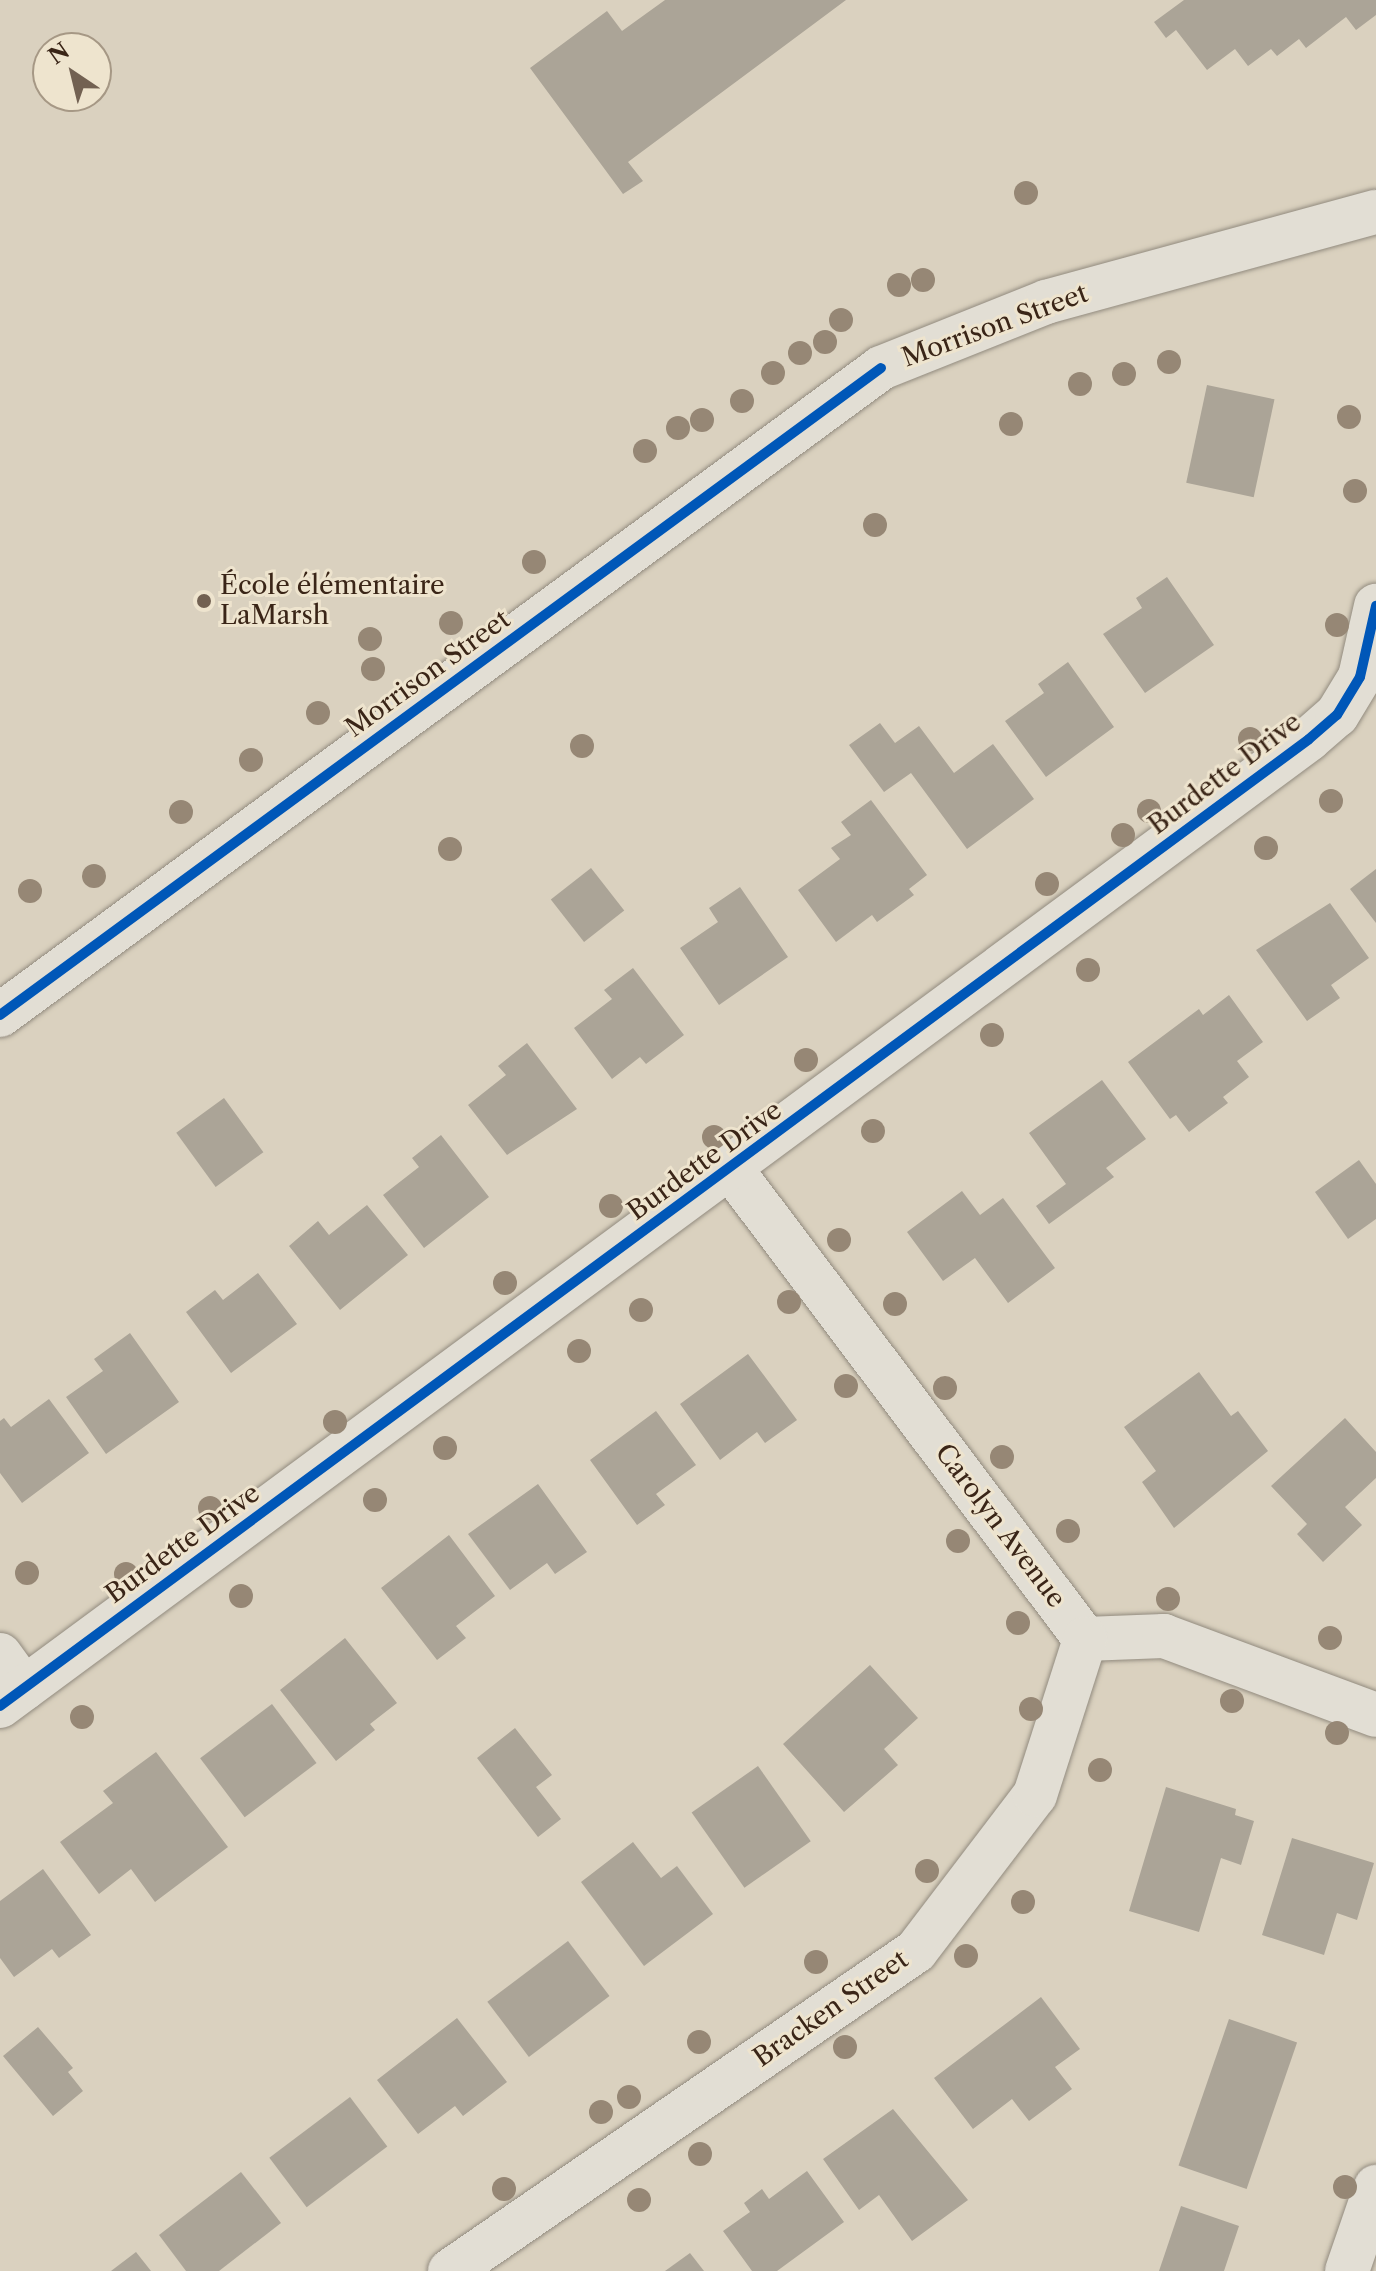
<!DOCTYPE html>
<html>
<head>
<meta charset="utf-8">
<style>
  body { margin:0 }
  #map { position:relative; width:1376px; height:2271px; overflow:hidden; background:#dad1bf; font-family:"Libre Caslon Text",serif }
  div>[style] { position:absolute }
  .building>* { inset:0; background:#aba497; transform-origin:0 0 }
  .roads { filter:drop-shadow(0 0 2px #928b7f) drop-shadow(0 0 2px #928b7f) }
  .minor>* { height:44px; margin:-22px; padding:0 22px; transform-origin:22px; border-radius:22px; background:#e2ded4 }
  .cycleway>* { height:10px; margin:-5px; padding:0 5px; transform-origin:5px; border-radius:5px; background:#0057b8 }
  .trees>* { width:24px; height:24px; margin:-12px; border-radius:50%; background:#968775 }
  .dots>* { width:22px; height:22px; translate:-50% -50%; box-sizing:border-box; border:4px solid #eee4ce; border-radius:50% }
  span { translate:-50% -50%; white-space:nowrap; text-align:center; line-height:1.15; -webkit-text-stroke:6px #eee4ce; paint-order:stroke }
  .street-label { font-size:26px; color:#3a2517 }
  .poi-label { font-size:26px; color:#3a2517 }
  .left { translate:0 -50%; text-align:left }
  .north { position:absolute; left:32px; top:32px; width:80px; height:80px; box-sizing:border-box; background:#eee4ce; border:2px solid #a69885; border-radius:50%; rotate:325deg; font-size:22px; font-weight:700; line-height:32px; text-align:center; color:#3a2517 }
  .north::after { content:''; display:block; margin:auto; width:28px; height:36px; background:#726152; clip-path:polygon(50% 0,100% 100%,50% 72%,0 100%) }
</style>
</head>
<body>
<div id="map">
  <div class="building">
    <i style="clip-path:polygon(665px 0,846px 0,628px 162px,643px 181px,623px 194px,530px 68px,607px 11px,622px 31px)"></i>
    <i style="clip-path:polygon(1184px 0,1376px 0,1376px 15px,1356px 30px,1346px 17px,1306px 48px,1299px 39px,1277px 56px,1271px 49px,1248px 66px,1235px 49px,1207px 70px,1176px 30px,1166px 38px,1154px 22px)"></i>
    <i style="left:1207px;top:385px;width:69px;height:100px;rotate:12deg"></i>
    <i style="clip-path:polygon(1167px 577px,1214px 645px,1145px 693px,1103px 634px,1142px 608px,1136px 598px)"></i>
    <i style="clip-path:polygon(1068px 662px,1114px 727px,1046px 777px,1005px 721px,1044px 693px,1038px 684px)"></i>
    <i style="clip-path:polygon(880px 723px,895px 743px,919px 726px,954px 773px,993px 744px,1034px 799px,967px 849px,911px 773px,884px 792px,849px 745px)"></i>
    <i style="clip-path:polygon(871px 800px,927px 875px,909px 889px,914px 895px,877px 922px,872px 915px,836px 942px,798px 890px,840px 859px,831px 848px,851px 835px,841px 822px)"></i>
    <i style="left:591px;top:868px;width:54px;height:51px;rotate:52deg"></i>
    <i style="clip-path:polygon(1376px 869px,1376px 923px,1350px 889px)"></i>
    <i style="clip-path:polygon(740px 887px,788px 957px,719px 1005px,680px 948px,718px 922px,709px 908px)"></i>
    <i style="clip-path:polygon(1330px 903px,1369px 958px,1331px 985px,1340px 998px,1307px 1021px,1256px 950px)"></i>
    <i style="clip-path:polygon(633px 968px,684px 1035px,646px 1064px,640px 1057px,612px 1079px,574px 1028px,612px 999px,604px 990px)"></i>
    <i style="clip-path:polygon(1229px 995px,1263px 1042px,1237px 1061px,1249px 1077px,1223px 1097px,1228px 1103px,1189px 1132px,1176px 1115px,1170px 1119px,1128px 1062px,1199px 1009px,1203px 1015px)"></i>
    <i style="clip-path:polygon(527px 1043px,577px 1109px,507px 1155px,468px 1105px,506px 1075px,498px 1066px)"></i>
    <i style="clip-path:polygon(1102px 1080px,1146px 1139px,1106px 1168px,1114px 1177px,1049px 1224px,1036px 1206px,1066px 1184px,1029px 1133px)"></i>
    <i style="left:224px;top:1098px;width:67px;height:59px;rotate:54deg"></i>
    <i style="clip-path:polygon(441px 1135px,489px 1197px,424px 1248px,383px 1195px,419px 1167px,412px 1158px)"></i>
    <i style="clip-path:polygon(1359px 1160px,1376px 1184px,1376px 1219px,1348px 1239px,1315px 1192px)"></i>
    <i style="clip-path:polygon(962px 1191px,980px 1215px,1003px 1198px,1055px 1268px,1008px 1303px,975px 1258px,943px 1281px,907px 1232px)"></i>
    <i style="clip-path:polygon(367px 1205px,408px 1255px,340px 1310px,289px 1246px,318px 1221px,329px 1235px)"></i>
    <i style="clip-path:polygon(258px 1273px,297px 1324px,231px 1373px,186px 1312px,215px 1290px,223px 1300px)"></i>
    <i style="clip-path:polygon(130px 1333px,179px 1402px,106px 1454px,66px 1397px,103px 1371px,94px 1359px)"></i>
    <i style="clip-path:polygon(748px 1354px,797px 1420px,765px 1443px,757px 1432px,720px 1460px,680px 1404px)"></i>
    <i style="clip-path:polygon(1199px 1372px,1231px 1416px,1238px 1411px,1268px 1451px,1174px 1528px,1142px 1482px,1156px 1471px,1124px 1427px)"></i>
    <i style="clip-path:polygon(49px 1399px,89px 1453px,22px 1503px,0 1473px,0 1421px,4px 1418px,11px 1427px)"></i>
    <i style="clip-path:polygon(656px 1411px,696px 1465px,656px 1494px,665px 1505px,637px 1525px,590px 1460px)"></i>
    <i style="clip-path:polygon(1345px 1418px,1376px 1452px,1376px 1478px,1345px 1507px,1362px 1525px,1323px 1562px,1297px 1534px,1307px 1524px,1271px 1486px)"></i>
    <i style="clip-path:polygon(538px 1484px,587px 1552px,555px 1574px,547px 1563px,510px 1590px,468px 1534px)"></i>
    <i style="clip-path:polygon(449px 1535px,495px 1596px,456px 1626px,466px 1638px,437px 1660px,381px 1588px)"></i>
    <i style="clip-path:polygon(345px 1638px,397px 1703px,370px 1724px,375px 1730px,336px 1761px,280px 1690px)"></i>
    <i style="clip-path:polygon(870px 1665px,918px 1718px,884px 1749px,898px 1765px,844px 1812px,783px 1744px)"></i>
    <i style="left:272px;top:1704px;width:74px;height:90px;rotate:53deg"></i>
    <i style="clip-path:polygon(515px 1728px,552px 1775px,536px 1787px,561px 1819px,538px 1837px,477px 1758px)"></i>
    <i style="clip-path:polygon(156px 1752px,228px 1847px,155px 1902px,131px 1869px,99px 1894px,60px 1842px,113px 1803px,103px 1791px)"></i>
    <i style="left:758px;top:1766px;width:92px;height:81px;rotate:55deg"></i>
    <i style="clip-path:polygon(1166px 1787px,1236px 1809px,1235px 1815px,1254px 1821px,1241px 1865px,1221px 1858px,1199px 1932px,1129px 1911px)"></i>
    <i style="clip-path:polygon(1292px 1838px,1374px 1863px,1357px 1920px,1337px 1913px,1324px 1955px,1262px 1935px)"></i>
    <i style="clip-path:polygon(633px 1842px,661px 1878px,677px 1866px,713px 1914px,644px 1966px,581px 1882px)"></i>
    <i style="clip-path:polygon(43px 1869px,91px 1935px,59px 1958px,52px 1949px,14px 1977px,0 1958px,0 1901px)"></i>
    <i style="left:568px;top:1941px;width:69px;height:101px;rotate:53deg"></i>
    <i style="clip-path:polygon(1041px 1997px,1080px 2049px,1055px 2067px,1072px 2089px,1029px 2121px,1012px 2099px,973px 2129px,934px 2078px)"></i>
    <i style="clip-path:polygon(457px 2018px,507px 2082px,463px 2116px,455px 2106px,418px 2134px,377px 2080px)"></i>
    <i style="left:1229px;top:2019px;width:72px;height:155px;rotate:19deg"></i>
    <i style="clip-path:polygon(38px 2027px,73px 2068px,68px 2072px,83px 2091px,53px 2116px,3px 2056px)"></i>
    <i style="left:350px;top:2097px;width:62px;height:101px;rotate:53deg"></i>
    <i style="clip-path:polygon(893px 2109px,968px 2200px,912px 2241px,879px 2195px,859px 2210px,823px 2159px)"></i>
    <i style="clip-path:polygon(807px 2171px,844px 2222px,777px 2271px,752px 2271px,723px 2231px,750px 2212px,744px 2203px,762px 2189px,769px 2199px)"></i>
    <i style="clip-path:polygon(241px 2172px,281px 2223px,219px 2271px,186px 2271px,159px 2235px)"></i>
    <i style="clip-path:polygon(1181px 2206px,1239px 2226px,1224px 2271px,1159px 2271px)"></i>
    <i style="clip-path:polygon(136px 2252px,151px 2271px,111px 2271px)"></i>
    <i style="clip-path:polygon(690px 2253px,704px 2271px,665px 2271px)"></i>
  </div>
  <div class="roads">
    <div class="minor">
      <i style="left:0;top:1015px;width:1093px;rotate:-36.29deg"></i>
      <i style="left:881px;top:368px;width:178px;rotate:-21.8deg"></i>
      <i style="left:1046px;top:302px;width:342px;rotate:-15.3deg"></i>
      <i style="left:731px;top:1169px;width:588px;rotate:53.01deg"></i>
      <i style="left:1085px;top:1639px;width:79px;rotate:-2.2deg"></i>
      <i style="left:1164px;top:1636px;width:226px;rotate:20.4deg"></i>
      <i style="left:0;top:1655px;width:41px;rotate:54deg"></i>
      <i style="left:0;top:1706px;width:1627px;rotate:-36.45deg"></i>
      <i style="left:1309px;top:739px;width:37px;rotate:-41deg"></i>
      <i style="left:1337px;top:715px;width:44px;rotate:-58.8deg"></i>
      <i style="left:1360px;top:677px;width:73px;rotate:-77.3deg"></i>
      <i style="left:450px;top:2271px;width:565px;rotate:-34.48deg"></i>
      <i style="left:916px;top:1951px;width:196px;rotate:-52.7deg"></i>
      <i style="left:1035px;top:1795px;width:164px;rotate:-72.2deg"></i>
      <i style="left:1347px;top:2271px;width:89px;rotate:-71deg"></i>
    </div>
  </div>
  <div class="cycleway">
    <i style="left:0;top:1015px;width:1093px;rotate:-36.29deg"></i>
    <i style="left:0;top:1706px;width:1627px;rotate:-36.45deg"></i>
    <i style="left:1309px;top:739px;width:37px;rotate:-41deg"></i>
    <i style="left:1337px;top:715px;width:44px;rotate:-58.8deg"></i>
    <i style="left:1360px;top:677px;width:73px;rotate:-77.3deg"></i>
  </div>
  <div class="trees">
    <i style="left:1026px;top:193px"></i>
    <i style="left:923px;top:280px"></i>
    <i style="left:899px;top:285px"></i>
    <i style="left:841px;top:320px"></i>
    <i style="left:825px;top:342px"></i>
    <i style="left:800px;top:353px"></i>
    <i style="left:1169px;top:362px"></i>
    <i style="left:773px;top:373px"></i>
    <i style="left:1124px;top:374px"></i>
    <i style="left:1080px;top:384px"></i>
    <i style="left:742px;top:401px"></i>
    <i style="left:1349px;top:417px"></i>
    <i style="left:702px;top:420px"></i>
    <i style="left:1011px;top:424px"></i>
    <i style="left:678px;top:428px"></i>
    <i style="left:645px;top:451px"></i>
    <i style="left:1355px;top:491px"></i>
    <i style="left:875px;top:525px"></i>
    <i style="left:534px;top:562px"></i>
    <i style="left:451px;top:623px"></i>
    <i style="left:1337px;top:625px"></i>
    <i style="left:370px;top:639px"></i>
    <i style="left:373px;top:669px"></i>
    <i style="left:318px;top:713px"></i>
    <i style="left:1250px;top:739px"></i>
    <i style="left:582px;top:746px"></i>
    <i style="left:251px;top:760px"></i>
    <i style="left:1331px;top:801px"></i>
    <i style="left:1149px;top:811px"></i>
    <i style="left:181px;top:812px"></i>
    <i style="left:1123px;top:835px"></i>
    <i style="left:1266px;top:848px"></i>
    <i style="left:450px;top:849px"></i>
    <i style="left:94px;top:876px"></i>
    <i style="left:1047px;top:884px"></i>
    <i style="left:30px;top:891px"></i>
    <i style="left:1088px;top:970px"></i>
    <i style="left:992px;top:1035px"></i>
    <i style="left:806px;top:1060px"></i>
    <i style="left:873px;top:1131px"></i>
    <i style="left:714px;top:1137px"></i>
    <i style="left:611px;top:1206px"></i>
    <i style="left:839px;top:1240px"></i>
    <i style="left:505px;top:1283px"></i>
    <i style="left:789px;top:1302px"></i>
    <i style="left:895px;top:1304px"></i>
    <i style="left:641px;top:1310px"></i>
    <i style="left:579px;top:1351px"></i>
    <i style="left:846px;top:1386px"></i>
    <i style="left:945px;top:1388px"></i>
    <i style="left:335px;top:1422px"></i>
    <i style="left:445px;top:1448px"></i>
    <i style="left:1002px;top:1457px"></i>
    <i style="left:375px;top:1500px"></i>
    <i style="left:210px;top:1508px"></i>
    <i style="left:1068px;top:1531px"></i>
    <i style="left:958px;top:1541px"></i>
    <i style="left:27px;top:1573px"></i>
    <i style="left:126px;top:1574px"></i>
    <i style="left:241px;top:1596px"></i>
    <i style="left:1168px;top:1599px"></i>
    <i style="left:1018px;top:1623px"></i>
    <i style="left:1330px;top:1638px"></i>
    <i style="left:1232px;top:1701px"></i>
    <i style="left:1031px;top:1709px"></i>
    <i style="left:82px;top:1717px"></i>
    <i style="left:1337px;top:1733px"></i>
    <i style="left:1100px;top:1770px"></i>
    <i style="left:927px;top:1871px"></i>
    <i style="left:1023px;top:1902px"></i>
    <i style="left:966px;top:1956px"></i>
    <i style="left:816px;top:1962px"></i>
    <i style="left:699px;top:2042px"></i>
    <i style="left:845px;top:2047px"></i>
    <i style="left:629px;top:2097px"></i>
    <i style="left:601px;top:2112px"></i>
    <i style="left:700px;top:2154px"></i>
    <i style="left:1345px;top:2187px"></i>
    <i style="left:504px;top:2189px"></i>
    <i style="left:639px;top:2200px"></i>
  </div>
  <div class="dots">
    <i style="left:204px;top:601px;background:#726152"></i>
  </div>
  <div class="street-label">
    <span style="left:995px;top:326px;rotate:-20deg">Morrison Street</span>
    <span style="left:428px;top:674px;rotate:-36deg">Morrison Street</span>
    <span style="left:1225px;top:774px;rotate:-37deg">Burdette Drive</span>
    <span style="left:705px;top:1161px;rotate:-36deg">Burdette Drive</span>
    <span style="left:1000px;top:1526px;rotate:53deg">Carolyn Avenue</span>
    <span style="left:183px;top:1544px;rotate:-36deg">Burdette Drive</span>
    <span style="left:831px;top:2009px;rotate:-35deg">Bracken Street</span>
  </div>
  <div class="poi-label">
    <span class="left" style="left:220px;top:601px">École élémentaire<br>LaMarsh</span>
  </div>
  <div class="north">N</div>
</div>
</body>
</html>
